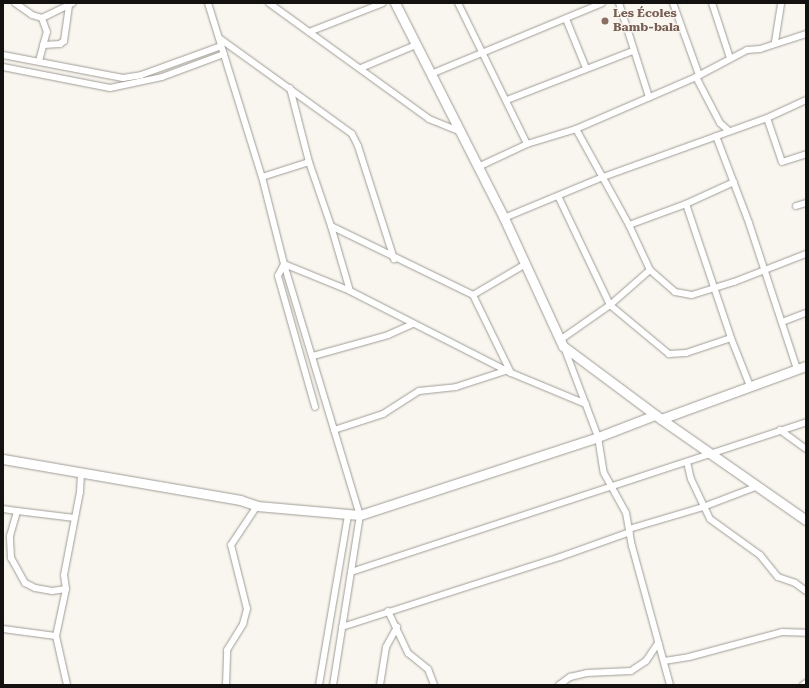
<!DOCTYPE html>
<html>
<head>
<meta charset="utf-8">
<style>
  body { margin:0 }
  #map { position:relative; width:809px; height:688px; overflow:hidden; background:#f9f6ef; font-family:"Roboto Serif",serif }
  div>[style] { position:absolute }
  .roads { filter:drop-shadow(0 0 1px #9f9c96) drop-shadow(0 0 1px #9f9c96) }
  .street>* { height:6px; margin:-3px; padding:0 3px; transform-origin:3px; border-radius:3px; background:#fff }
  .secondary>* { height:9px; margin:-4.5px; padding:0 4.5px; transform-origin:4.5px; border-radius:4.5px; background:#fff }
  .dots>* { width:11px; height:11px; translate:-50% -50%; box-sizing:border-box; border:2px solid #f9f6ef; border-radius:50% }
  span { translate:-50% -50%; white-space:nowrap; text-align:center; line-height:1.15; -webkit-text-stroke:3px #f9f6ef; paint-order:stroke }
  .education-label { font-size:12px; color:#785e54; font-weight:700 }
  .left { translate:0 -50%; text-align:left }
  .frame { position:absolute; inset:0; border:4px solid #131210; pointer-events:none }
</style>
</head>
<body>
<div id="map">
  <div class="roads">
    <div class="street">
      <i style="left:15px;top:3px;width:21px;rotate:35deg"></i>
      <i style="left:32px;top:15px;width:10px;rotate:17deg"></i>
      <i style="left:42px;top:18px;width:34px;rotate:-26deg"></i>
      <i style="left:208px;top:3px;width:182px;rotate:72.8deg"></i>
      <i style="left:262px;top:177px;width:90px;rotate:75.8deg"></i>
      <i style="left:284px;top:264px;width:71px;rotate:22.2deg"></i>
      <i style="left:350px;top:291px;width:181px;rotate:27deg"></i>
      <i style="left:511px;top:373px;width:81px;rotate:22.5deg"></i>
      <i style="left:269px;top:3px;width:198px;rotate:35.9deg"></i>
      <i style="left:429px;top:119px;width:32px;rotate:22deg"></i>
      <i style="left:458px;top:3px;width:157px;rotate:63.9deg"></i>
      <i style="left:619px;top:3px;width:99px;rotate:72.3deg"></i>
      <i style="left:673px;top:3px;width:77px;rotate:70.1deg"></i>
      <i style="left:712px;top:3px;width:58px;rotate:71.9deg"></i>
      <i style="left:566px;top:19px;width:53px;rotate:67.8deg"></i>
      <i style="left:309px;top:32px;width:79px;rotate:-21.4deg"></i>
      <i style="left:219px;top:38px;width:164px;rotate:35.8deg"></i>
      <i style="left:352px;top:134px;width:13px;rotate:63deg"></i>
      <i style="left:358px;top:146px;width:119px;rotate:72.3deg"></i>
      <i style="left:775px;top:42px;width:39px;rotate:-81deg"></i>
      <i style="left:43px;top:45px;width:17px;rotate:-3deg"></i>
      <i style="left:60px;top:44px;width:5px;rotate:-37deg"></i>
      <i style="left:64px;top:41px;width:36px;rotate:-82deg"></i>
      <i style="left:3px;top:55px;width:122px;rotate:10.9deg"></i>
      <i style="left:123px;top:78px;width:18px;rotate:-9deg"></i>
      <i style="left:141px;top:75px;width:85px;rotate:-19.9deg"></i>
      <i style="left:39px;top:61px;width:30px;rotate:-75deg"></i>
      <i style="left:47px;top:32px;width:15px;rotate:-110deg"></i>
      <i style="left:3px;top:67px;width:109px;rotate:11.1deg"></i>
      <i style="left:110px;top:88px;width:53px;rotate:-11.9deg"></i>
      <i style="left:162px;top:77px;width:66px;rotate:-20.4deg"></i>
      <i style="left:361px;top:68px;width:60px;rotate:-22.7deg"></i>
      <i style="left:431px;top:74px;width:185px;rotate:-22.5deg"></i>
      <i style="left:696px;top:77px;width:52px;rotate:62.4deg"></i>
      <i style="left:720px;top:123px;width:12px;rotate:42deg"></i>
      <i style="left:290px;top:88px;width:76px;rotate:75.6deg"></i>
      <i style="left:309px;top:162px;width:68px;rotate:71deg"></i>
      <i style="left:507px;top:100px;width:135px;rotate:-21.3deg"></i>
      <i style="left:767px;top:118px;width:46px;rotate:71.2deg"></i>
      <i style="left:782px;top:162px;width:25px;rotate:-18deg"></i>
      <i style="left:576px;top:129px;width:110px;rotate:61.1deg"></i>
      <i style="left:629px;top:225px;width:50px;rotate:65deg"></i>
      <i style="left:716px;top:136px;width:93px;rotate:69.2deg"></i>
      <i style="left:749px;top:223px;width:154px;rotate:71.8deg"></i>
      <i style="left:478px;top:167px;width:54px;rotate:-25.1deg"></i>
      <i style="left:527px;top:144px;width:51px;rotate:-17deg"></i>
      <i style="left:576px;top:129px;width:131px;rotate:-23.4deg"></i>
      <i style="left:696px;top:77px;width:58px;rotate:-27.9deg"></i>
      <i style="left:747px;top:50px;width:13px;rotate:-4deg"></i>
      <i style="left:760px;top:49px;width:48px;rotate:-18.1deg"></i>
      <i style="left:262px;top:177px;width:49px;rotate:-17.7deg"></i>
      <i style="left:734px;top:182px;width:53px;rotate:155.4deg"></i>
      <i style="left:686px;top:204px;width:141px;rotate:71.4deg"></i>
      <i style="left:731px;top:338px;width:52px;rotate:68.4deg"></i>
      <i style="left:559px;top:198px;width:119px;rotate:64.5deg"></i>
      <i style="left:610px;top:305px;width:53px;rotate:-41.2deg"></i>
      <i style="left:650px;top:270px;width:33px;rotate:41deg"></i>
      <i style="left:675px;top:292px;width:17px;rotate:10deg"></i>
      <i style="left:692px;top:295px;width:44px;rotate:-17.2deg"></i>
      <i style="left:734px;top:282px;width:77px;rotate:-21.3deg"></i>
      <i style="left:796px;top:206px;width:10px;rotate:-17deg"></i>
      <i style="left:504px;top:218px;width:107px;rotate:-22.5deg"></i>
      <i style="left:603px;top:177px;width:174px;rotate:-19.8deg"></i>
      <i style="left:767px;top:118px;width:43px;rotate:-24.8deg"></i>
      <i style="left:629px;top:225px;width:61px;rotate:-20.2deg"></i>
      <i style="left:284px;top:264px;width:262px;rotate:73.2deg"></i>
      <i style="left:360px;top:515px;width:172px;rotate:99deg"></i>
      <i style="left:284px;top:264px;width:13px;rotate:117deg"></i>
      <i style="left:278px;top:276px;width:136px;rotate:74.2deg"></i>
      <i style="left:350px;top:291px;width:68px;rotate:-106.3deg"></i>
      <i style="left:331px;top:226px;width:158px;rotate:25.9deg"></i>
      <i style="left:782px;top:322px;width:26px;rotate:-21deg"></i>
      <i style="left:560px;top:340px;width:61px;rotate:-35deg"></i>
      <i style="left:610px;top:305px;width:77px;rotate:39.7deg"></i>
      <i style="left:669px;top:354px;width:17px;rotate:-3deg"></i>
      <i style="left:686px;top:353px;width:47px;rotate:-18.4deg"></i>
      <i style="left:564px;top:347px;width:96px;rotate:69.3deg"></i>
      <i style="left:598px;top:437px;width:36px;rotate:81deg"></i>
      <i style="left:604px;top:473px;width:46px;rotate:61.2deg"></i>
      <i style="left:626px;top:513px;width:34px;rotate:80deg"></i>
      <i style="left:632px;top:546px;width:144px;rotate:74.7deg"></i>
      <i style="left:313px;top:356px;width:78px;rotate:-15.6deg"></i>
      <i style="left:388px;top:335px;width:27px;rotate:-24deg"></i>
      <i style="left:511px;top:373px;width:87px;rotate:-116deg"></i>
      <i style="left:473px;top:295px;width:59px;rotate:-30.5deg"></i>
      <i style="left:334px;top:430px;width:52px;rotate:-18.1deg"></i>
      <i style="left:383px;top:414px;width:43px;rotate:-32.6deg"></i>
      <i style="left:419px;top:391px;width:37px;rotate:-6deg"></i>
      <i style="left:456px;top:387px;width:52px;rotate:-18.1deg"></i>
      <i style="left:780px;top:430px;width:32px;rotate:36deg"></i>
      <i style="left:687px;top:462px;width:17px;rotate:77deg"></i>
      <i style="left:691px;top:479px;width:44px;rotate:64.6deg"></i>
      <i style="left:710px;top:519px;width:62px;rotate:35.8deg"></i>
      <i style="left:760px;top:555px;width:28px;rotate:51deg"></i>
      <i style="left:778px;top:577px;width:18px;rotate:19deg"></i>
      <i style="left:795px;top:583px;width:14px;rotate:36deg"></i>
      <i style="left:3px;top:509px;width:14px;rotate:8deg"></i>
      <i style="left:629px;top:529px;width:77px;rotate:-16.6deg"></i>
      <i style="left:703px;top:507px;width:59px;rotate:-20.9deg"></i>
      <i style="left:351px;top:572px;width:479px;rotate:-18.2deg"></i>
      <i style="left:66px;top:589px;width:14px;rotate:172deg"></i>
      <i style="left:52px;top:591px;width:17px;rotate:-170deg"></i>
      <i style="left:35px;top:588px;width:11px;rotate:-153deg"></i>
      <i style="left:25px;top:583px;width:29px;rotate:-119deg"></i>
      <i style="left:11px;top:558px;width:22px;rotate:-93deg"></i>
      <i style="left:10px;top:536px;width:26px;rotate:-74deg"></i>
      <i style="left:17px;top:511px;width:58px;rotate:6.9deg"></i>
      <i style="left:388px;top:611px;width:47px;rotate:64.5deg"></i>
      <i style="left:408px;top:653px;width:26px;rotate:39deg"></i>
      <i style="left:428px;top:669px;width:17px;rotate:69deg"></i>
      <i style="left:342px;top:627px;width:229px;rotate:-17.8deg"></i>
      <i style="left:560px;top:557px;width:74px;rotate:-19.7deg"></i>
      <i style="left:3px;top:629px;width:53px;rotate:7.5deg"></i>
      <i style="left:56px;top:636px;width:48px;rotate:-78deg"></i>
      <i style="left:66px;top:589px;width:14px;rotate:-98deg"></i>
      <i style="left:64px;top:575px;width:85px;rotate:-79.1deg"></i>
      <i style="left:80px;top:492px;width:19px;rotate:-87deg"></i>
      <i style="left:56px;top:636px;width:50px;rotate:77.3deg"></i>
      <i style="left:664px;top:661px;width:25px;rotate:-9deg"></i>
      <i style="left:689px;top:657px;width:96px;rotate:-15deg"></i>
      <i style="left:782px;top:632px;width:24px;rotate:2deg"></i>
      <i style="left:226px;top:685px;width:35px;rotate:-88deg"></i>
      <i style="left:227px;top:650px;width:31px;rotate:-58deg"></i>
      <i style="left:243px;top:624px;width:16px;rotate:-75deg"></i>
      <i style="left:247px;top:609px;width:66px;rotate:-104deg"></i>
      <i style="left:231px;top:545px;width:47px;rotate:-56.3deg"></i>
      <i style="left:319px;top:685px;width:171px;rotate:-80.3deg"></i>
      <i style="left:380px;top:685px;width:38px;rotate:-81deg"></i>
      <i style="left:386px;top:647px;width:23px;rotate:-61deg"></i>
      <i style="left:559px;top:685px;width:14px;rotate:-36deg"></i>
      <i style="left:570px;top:677px;width:17px;rotate:-13deg"></i>
      <i style="left:587px;top:673px;width:44px;rotate:-2.6deg"></i>
      <i style="left:631px;top:671px;width:18px;rotate:-34deg"></i>
      <i style="left:646px;top:661px;width:22px;rotate:-56deg"></i>
      <i style="left:803px;top:685px;width:4px;rotate:-34deg"></i>
    </div>
    <div class="secondary">
      <i style="left:395px;top:3px;width:241px;rotate:63.1deg"></i>
      <i style="left:504px;top:218px;width:141px;rotate:65.3deg"></i>
      <i style="left:563px;top:346px;width:122px;rotate:36.7deg"></i>
      <i style="left:661px;top:419px;width:154px;rotate:-20.1deg"></i>
      <i style="left:661px;top:419px;width:177px;rotate:34.9deg"></i>
      <i style="left:3px;top:459px;width:241px;rotate:9.8deg"></i>
      <i style="left:240px;top:500px;width:18px;rotate:19deg"></i>
      <i style="left:257px;top:506px;width:103px;rotate:5deg"></i>
      <i style="left:360px;top:515px;width:250px;rotate:-18.1deg"></i>
      <i style="left:598px;top:437px;width:61px;rotate:-21.1deg"></i>
    </div>
  </div>
  <div class="dots">
    <i style="left:605px;top:21px;background:#8d6e63"></i>
  </div>
  <div class="education-label">
    <span class="left" style="left:613px;top:21px">Les Écoles<br>Bamb-bala</span>
  </div>
  <div class="frame"></div>
</div>
</body>
</html>
